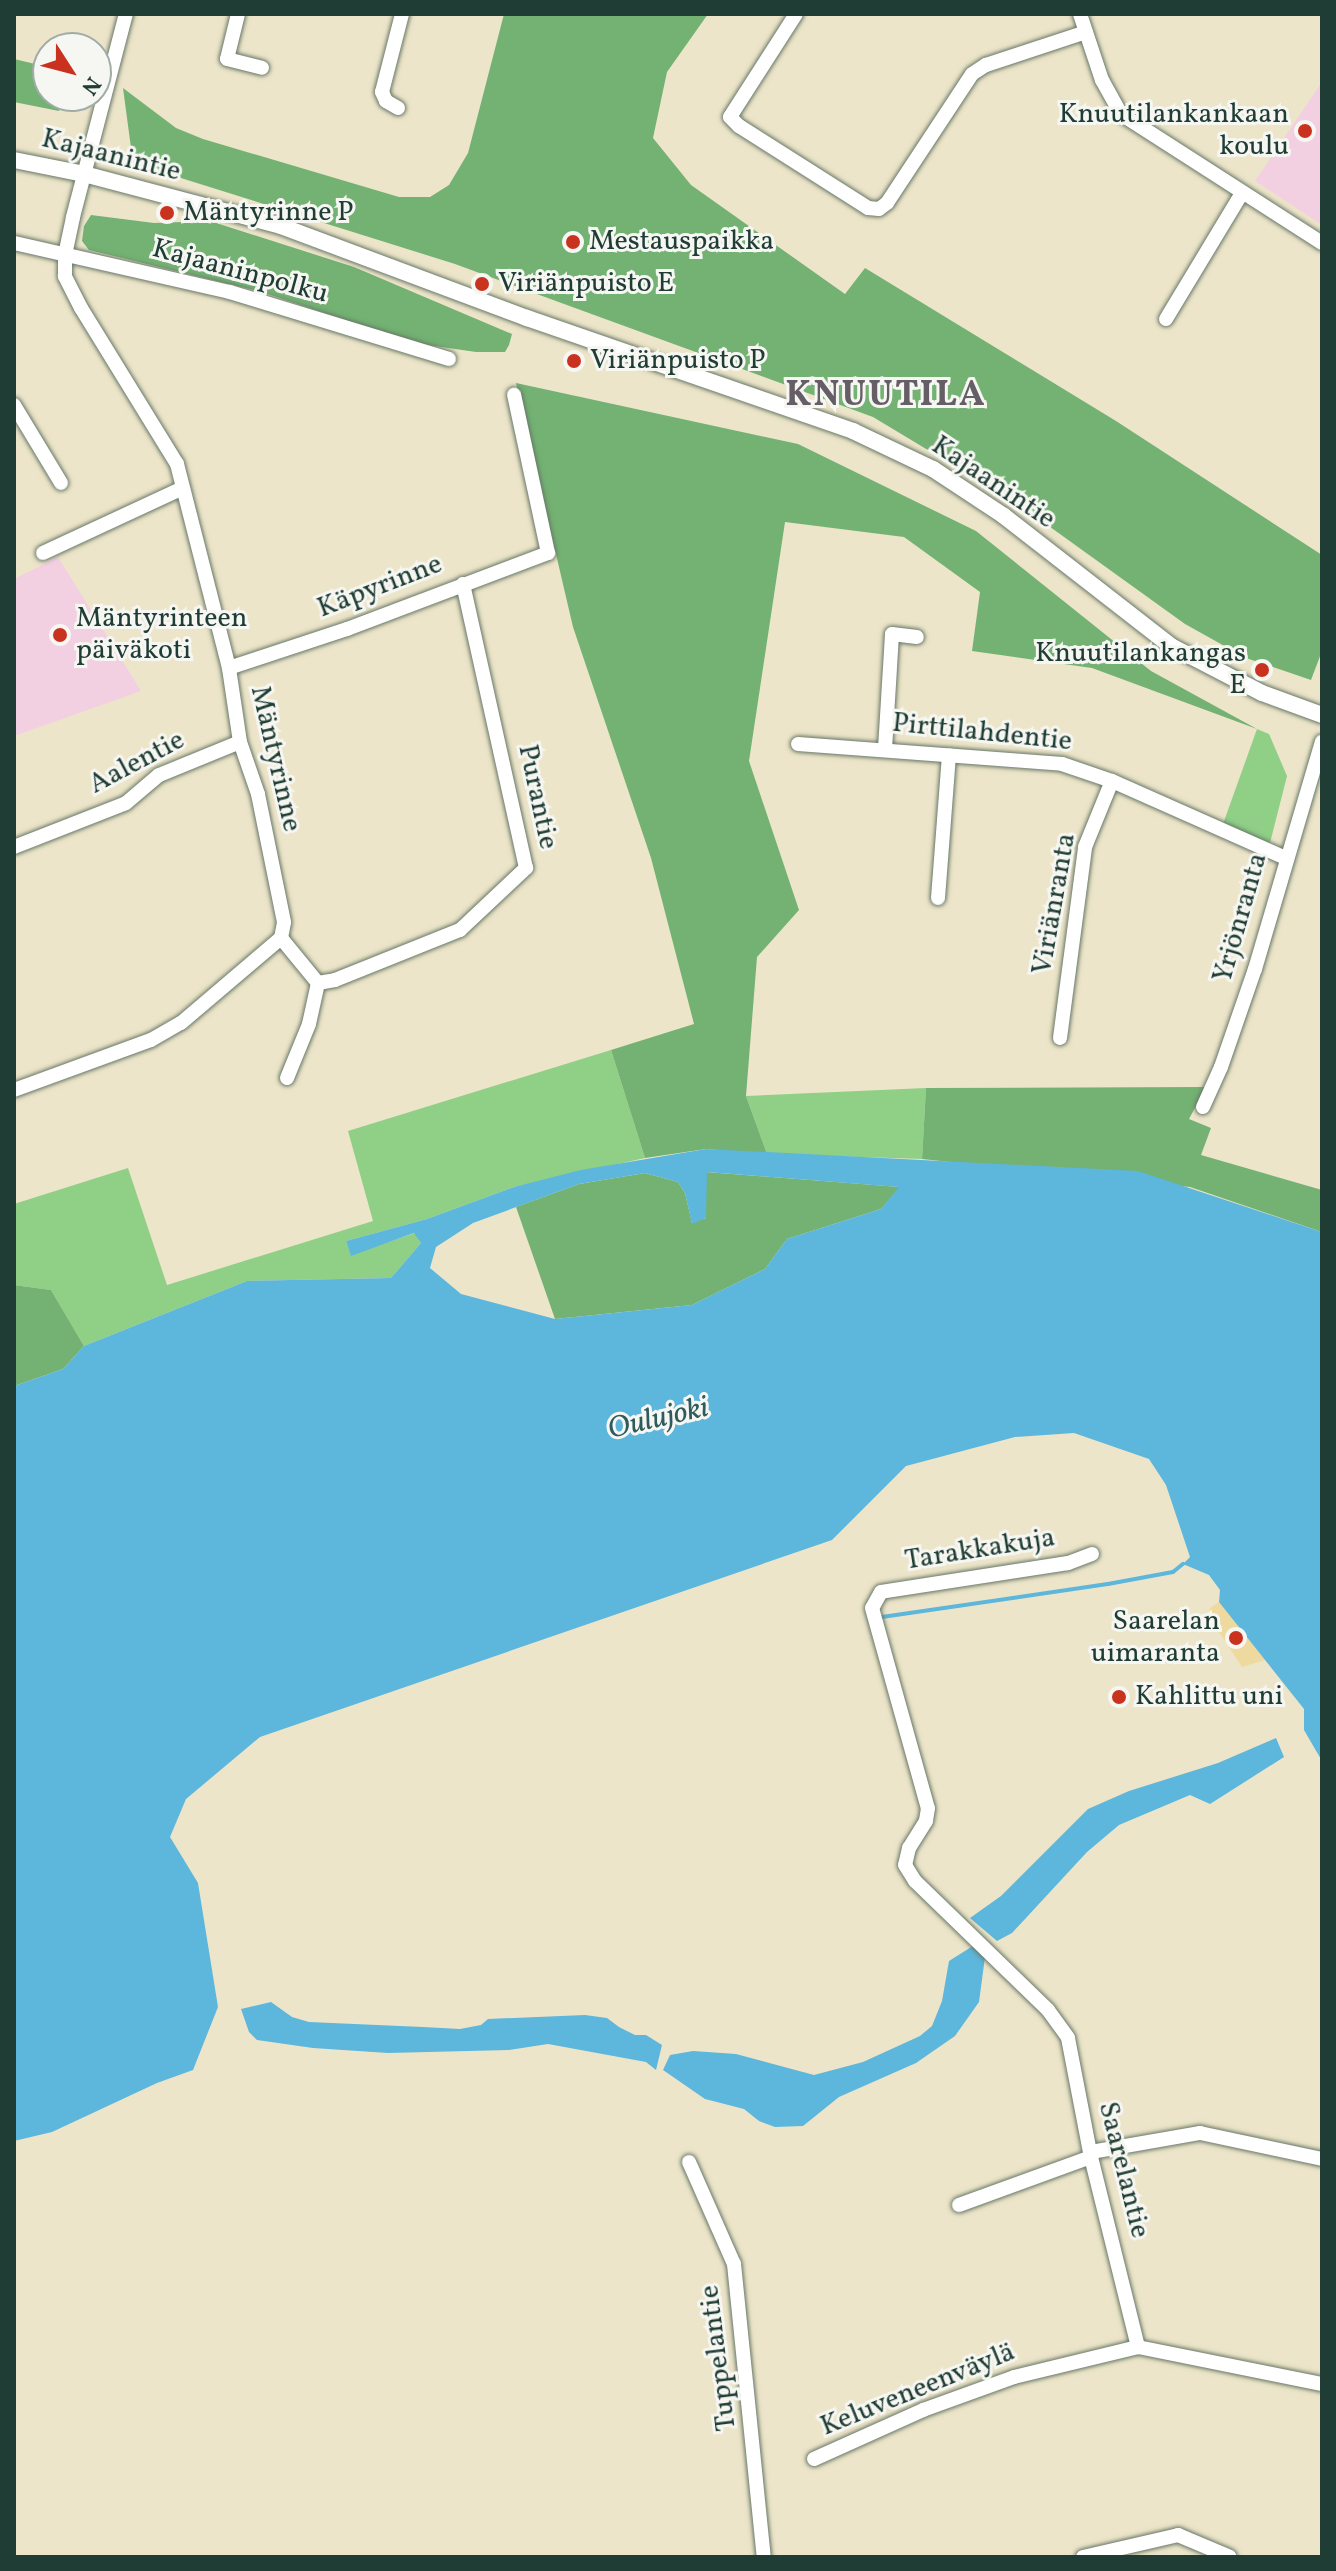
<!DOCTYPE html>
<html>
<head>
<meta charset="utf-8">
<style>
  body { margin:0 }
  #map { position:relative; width:1336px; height:2571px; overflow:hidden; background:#ede5c9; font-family:Vollkorn,serif }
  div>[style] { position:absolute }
  .built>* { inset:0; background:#f2cfe1 }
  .green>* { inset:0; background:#8fcf86 }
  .forest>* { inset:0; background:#73b273 }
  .sand>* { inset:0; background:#eeda9e }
  .water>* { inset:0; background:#5db6db }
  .stream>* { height:4px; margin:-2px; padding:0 2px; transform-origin:2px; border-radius:2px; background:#5db6db }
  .roads { filter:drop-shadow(0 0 2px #677868) drop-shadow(0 0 2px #677868) }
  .minor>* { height:14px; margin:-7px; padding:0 7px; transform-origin:7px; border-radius:7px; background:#fff }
  .major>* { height:16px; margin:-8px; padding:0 8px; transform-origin:8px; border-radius:8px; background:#fff }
  .dots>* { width:22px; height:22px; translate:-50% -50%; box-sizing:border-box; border:4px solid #f6f6f2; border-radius:50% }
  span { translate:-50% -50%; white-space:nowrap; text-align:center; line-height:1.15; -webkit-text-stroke:6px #f6f6f2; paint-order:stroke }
  .poi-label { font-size:28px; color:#1f3d34 }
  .right { translate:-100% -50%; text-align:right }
  .left { translate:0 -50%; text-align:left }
  .street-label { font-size:28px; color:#1f3d34 }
  .water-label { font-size:30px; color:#2e5b5e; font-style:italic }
  .district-label { font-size:36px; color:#665e66; font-weight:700; letter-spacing:2px }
  .frame { position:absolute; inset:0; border:16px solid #1f3d34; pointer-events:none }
  .north { position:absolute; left:32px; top:32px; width:80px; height:80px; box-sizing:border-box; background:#f6f6f2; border:2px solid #a0aca6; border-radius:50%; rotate:126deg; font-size:22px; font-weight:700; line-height:32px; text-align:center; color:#1f3d34 }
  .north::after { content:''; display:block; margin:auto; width:28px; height:36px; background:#c8321e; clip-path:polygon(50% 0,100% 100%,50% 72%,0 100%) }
</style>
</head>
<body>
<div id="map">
  <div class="built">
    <i style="clip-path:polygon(1322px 82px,1322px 225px,1255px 181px)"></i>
    <i style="clip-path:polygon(58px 557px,141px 691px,14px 736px,14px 579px)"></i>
  </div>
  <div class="green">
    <i style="clip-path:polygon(1257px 729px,1269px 734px,1287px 776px,1270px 843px,1223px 824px)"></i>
    <i style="clip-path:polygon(611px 1050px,645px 1158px,514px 1187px,427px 1219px,346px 1241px,351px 1255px,415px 1233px,421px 1243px,391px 1278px,247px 1281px,84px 1346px,51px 1290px,14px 1285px,14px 1204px,128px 1168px,167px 1285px,373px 1221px,348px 1131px)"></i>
    <i style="clip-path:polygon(926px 1088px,922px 1159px,767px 1154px,746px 1096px)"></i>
  </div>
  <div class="forest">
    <i style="clip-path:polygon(504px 14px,708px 14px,667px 72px,653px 138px,691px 185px,845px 294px,865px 268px,1116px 421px,1322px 555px,1322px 651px,1311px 680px,1246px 658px,1185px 624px,1021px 506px,873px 417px,455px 264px,133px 163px,123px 88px,176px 128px,203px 139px,399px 197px,430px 197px,449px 185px,468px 153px)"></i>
    <i style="clip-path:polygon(14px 59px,48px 67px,48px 96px,62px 96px,59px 111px,14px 102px)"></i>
    <i style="clip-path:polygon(91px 215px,154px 223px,210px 221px,354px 267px,512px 334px,509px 345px,505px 352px,476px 352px,414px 343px,262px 292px,89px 250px,82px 241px,84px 226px)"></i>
    <i style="clip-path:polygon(516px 383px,798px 444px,976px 531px,1151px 671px,1257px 729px,1092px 668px,972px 651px,980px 592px,904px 537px,785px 522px,749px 761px,799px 910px,757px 957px,746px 1096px,767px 1154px,706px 1149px,645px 1158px,611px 1050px,694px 1024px,651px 858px,573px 627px)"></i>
    <i style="clip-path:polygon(1206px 1087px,1189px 1119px,1211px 1128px,1201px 1155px,1322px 1190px,1322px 1232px,1190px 1187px,922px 1159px,926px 1088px)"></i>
    <i style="clip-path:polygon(706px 1172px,900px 1187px,881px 1209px,787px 1239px,765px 1269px,692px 1305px,555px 1319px,516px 1207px,579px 1184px,645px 1173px,678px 1182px,685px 1193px,692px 1223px,706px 1218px)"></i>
    <i style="clip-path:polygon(14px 1285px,51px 1290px,84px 1346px,63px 1369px,14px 1386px)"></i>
  </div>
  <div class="sand">
    <i style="clip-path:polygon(1219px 1602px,1265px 1660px,1242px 1667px,1209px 1617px,1210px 1608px)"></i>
  </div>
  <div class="water">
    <i style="clip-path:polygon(evenodd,706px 1149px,1138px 1171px,1322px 1232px,1322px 1761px,1304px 1730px,1304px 1709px,1219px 1602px,1220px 1590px,1209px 1575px,1183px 1564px,1190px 1557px,1166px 1485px,1149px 1459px,1074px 1433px,1015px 1437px,906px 1466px,832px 1540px,260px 1737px,186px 1799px,170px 1837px,198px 1883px,218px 2007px,193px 2070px,157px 2083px,52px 2132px,14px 2141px,14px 1386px,63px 1369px,84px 1346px,247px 1281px,391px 1278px,421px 1243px,414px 1233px,351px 1256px,346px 1241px,427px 1219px,514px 1187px,581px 1170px,706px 1149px,707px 1172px,899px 1187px,881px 1209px,787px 1239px,765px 1269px,692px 1305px,555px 1319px,461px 1294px,430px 1268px,436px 1247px,473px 1223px,579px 1184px,645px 1173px,678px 1182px,685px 1193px,692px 1224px,706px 1218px,707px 1172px)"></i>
    <i style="clip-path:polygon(1276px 1738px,1284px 1757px,1210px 1804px,1190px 1795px,1119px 1825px,1087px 1852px,1012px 1933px,997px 1941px,970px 1918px,1001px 1896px,1088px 1809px,1129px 1791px,1218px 1763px)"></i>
    <i style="clip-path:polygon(976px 1944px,985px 1957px,979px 2002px,955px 2036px,916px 2063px,839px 2097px,803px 2126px,775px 2127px,759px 2121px,744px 2109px,705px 2099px,663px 2070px,670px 2055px,693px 2051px,736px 2054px,814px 2075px,863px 2062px,920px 2036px,932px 2026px,942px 2001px,949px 1961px)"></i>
    <i style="clip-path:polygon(271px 2002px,292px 2017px,309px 2022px,423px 2027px,460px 2029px,481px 2025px,488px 2019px,585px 2015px,607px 2018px,619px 2027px,635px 2035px,646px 2035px,662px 2045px,656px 2070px,646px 2062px,548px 2044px,509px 2050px,388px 2053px,313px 2048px,257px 2040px,249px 2032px,241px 2009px)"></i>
  </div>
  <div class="stream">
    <i style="left:882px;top:1617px;width:228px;rotate:-8.3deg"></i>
    <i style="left:1108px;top:1584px;width:66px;rotate:-10.5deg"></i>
    <i style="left:1173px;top:1572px;width:13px;rotate:-39deg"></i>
  </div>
  <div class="roads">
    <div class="minor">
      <i style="left:238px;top:14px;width:46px;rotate:103.7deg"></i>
      <i style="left:227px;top:59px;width:36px;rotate:14deg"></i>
      <i style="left:796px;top:14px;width:122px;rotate:122.7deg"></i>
      <i style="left:730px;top:117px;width:13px;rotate:45deg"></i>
      <i style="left:739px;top:126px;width:153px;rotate:32.4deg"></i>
      <i style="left:868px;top:208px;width:11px;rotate:5deg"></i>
      <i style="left:879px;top:209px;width:10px;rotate:-37deg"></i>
      <i style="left:887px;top:203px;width:154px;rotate:-56.6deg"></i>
      <i style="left:972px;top:74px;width:17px;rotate:-33deg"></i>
      <i style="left:986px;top:65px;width:105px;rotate:-18.3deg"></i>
      <i style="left:1080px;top:14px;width:70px;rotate:71.6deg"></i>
      <i style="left:1102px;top:80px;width:39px;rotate:61deg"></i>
      <i style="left:1121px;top:114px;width:239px;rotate:32.7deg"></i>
      <i style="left:398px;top:108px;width:14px;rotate:-150deg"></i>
      <i style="left:386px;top:101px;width:10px;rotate:-114deg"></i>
      <i style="left:382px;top:92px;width:81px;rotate:-75.6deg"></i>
      <i style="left:14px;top:243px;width:221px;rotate:12.8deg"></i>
      <i style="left:230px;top:292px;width:229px;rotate:17deg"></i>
      <i style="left:1166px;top:319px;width:147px;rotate:-58.9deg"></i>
      <i style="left:14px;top:405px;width:91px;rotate:58.9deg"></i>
      <i style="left:43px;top:553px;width:154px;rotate:-24.9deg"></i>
      <i style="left:229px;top:668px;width:124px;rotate:-18.3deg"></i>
      <i style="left:347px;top:629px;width:215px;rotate:-20.7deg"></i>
      <i style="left:548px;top:553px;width:162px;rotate:-102.1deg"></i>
      <i style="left:798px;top:744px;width:265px;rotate:4.3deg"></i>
      <i style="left:1062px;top:764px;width:53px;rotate:18.8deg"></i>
      <i style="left:1112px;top:781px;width:190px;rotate:23.9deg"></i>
      <i style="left:885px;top:749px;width:115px;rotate:-86.5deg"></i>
      <i style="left:892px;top:634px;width:25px;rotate:7deg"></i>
      <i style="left:14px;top:847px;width:120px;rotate:-21.4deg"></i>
      <i style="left:126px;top:803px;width:43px;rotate:-40.3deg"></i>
      <i style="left:159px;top:775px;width:87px;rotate:-22.2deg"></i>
      <i style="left:938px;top:898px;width:143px;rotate:-85.6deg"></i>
      <i style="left:281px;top:938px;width:58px;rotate:50.6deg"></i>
      <i style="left:318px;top:983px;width:17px;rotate:-10deg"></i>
      <i style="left:335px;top:980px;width:135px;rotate:-21.8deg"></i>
      <i style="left:460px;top:930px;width:91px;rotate:-43.2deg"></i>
      <i style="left:526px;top:868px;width:291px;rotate:-102.5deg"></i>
      <i style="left:1060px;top:1038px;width:193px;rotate:-82.5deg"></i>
      <i style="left:1085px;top:847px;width:71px;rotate:-67.8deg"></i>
      <i style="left:287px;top:1078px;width:58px;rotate:-67.8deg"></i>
      <i style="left:309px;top:1024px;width:42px;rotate:-77.6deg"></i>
      <i style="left:14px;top:1090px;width:146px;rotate:-20.1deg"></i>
      <i style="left:151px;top:1040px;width:34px;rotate:-30deg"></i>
      <i style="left:181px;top:1023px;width:131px;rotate:-40.4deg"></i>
      <i style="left:281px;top:938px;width:16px;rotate:-79deg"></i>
      <i style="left:284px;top:922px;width:131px;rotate:-101.5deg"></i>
      <i style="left:258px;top:794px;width:55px;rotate:-109.1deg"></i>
      <i style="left:240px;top:742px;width:75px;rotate:-98.5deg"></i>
      <i style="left:229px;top:668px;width:211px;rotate:-104.3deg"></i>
      <i style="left:177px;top:464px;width:183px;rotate:-121.6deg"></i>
      <i style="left:81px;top:308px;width:36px;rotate:-117deg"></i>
      <i style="left:65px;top:276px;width:21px;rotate:-90deg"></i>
      <i style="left:65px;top:255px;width:39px;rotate:-78deg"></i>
      <i style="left:73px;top:217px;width:210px;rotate:-75.4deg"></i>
      <i style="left:1203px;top:1107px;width:44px;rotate:-65.8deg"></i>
      <i style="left:1221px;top:1067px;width:104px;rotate:-70.9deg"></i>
      <i style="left:1255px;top:969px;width:237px;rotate:-73.6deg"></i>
      <i style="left:1092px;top:1554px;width:26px;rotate:159deg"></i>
      <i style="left:1068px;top:1563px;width:189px;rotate:171.2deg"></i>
      <i style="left:881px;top:1592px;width:18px;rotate:119deg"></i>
      <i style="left:872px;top:1608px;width:208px;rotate:74.4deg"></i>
      <i style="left:928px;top:1808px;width:13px;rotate:99deg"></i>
      <i style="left:926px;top:1821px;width:32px;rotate:122deg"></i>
      <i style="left:909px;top:1848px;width:17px;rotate:103deg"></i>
      <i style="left:905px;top:1865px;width:19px;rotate:58deg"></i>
      <i style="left:915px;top:1881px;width:185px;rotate:44.1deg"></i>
      <i style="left:1048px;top:2010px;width:34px;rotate:54deg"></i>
      <i style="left:1068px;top:2038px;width:121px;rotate:79.1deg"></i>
      <i style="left:1091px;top:2157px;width:196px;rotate:76.1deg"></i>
      <i style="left:1091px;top:2152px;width:111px;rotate:-9.9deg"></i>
      <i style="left:1200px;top:2133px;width:125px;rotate:12deg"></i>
      <i style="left:689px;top:2162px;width:111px;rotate:66.2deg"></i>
      <i style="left:734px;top:2264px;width:295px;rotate:84.2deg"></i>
      <i style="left:959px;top:2205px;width:140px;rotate:-20deg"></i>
      <i style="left:814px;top:2459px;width:120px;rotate:-24.2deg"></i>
      <i style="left:923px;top:2410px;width:97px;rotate:-19.9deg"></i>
      <i style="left:1014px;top:2377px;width:128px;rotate:-13.6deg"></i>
      <i style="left:1138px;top:2347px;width:188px;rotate:11.4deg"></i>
      <i style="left:1083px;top:2557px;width:98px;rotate:-13deg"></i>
      <i style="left:1178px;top:2535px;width:56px;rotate:22.9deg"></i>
    </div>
    <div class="major">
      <i style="left:14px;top:160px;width:71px;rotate:11.3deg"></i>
      <i style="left:84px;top:174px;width:204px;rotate:14.8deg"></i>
      <i style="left:281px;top:226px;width:263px;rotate:20.5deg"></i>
      <i style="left:527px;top:318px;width:345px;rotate:19.1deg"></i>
      <i style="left:853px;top:431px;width:89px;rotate:25.4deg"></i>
      <i style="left:933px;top:469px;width:85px;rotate:33.5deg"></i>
      <i style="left:1004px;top:516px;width:212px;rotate:37.9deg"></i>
      <i style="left:1171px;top:646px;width:102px;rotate:27.3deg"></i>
      <i style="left:1262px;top:693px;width:64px;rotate:20.1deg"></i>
    </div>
  </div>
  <div class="dots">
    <i style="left:1305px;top:131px;background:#c8321e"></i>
    <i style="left:167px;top:213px;background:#c8321e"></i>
    <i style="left:573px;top:242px;background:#c8321e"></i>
    <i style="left:482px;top:284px;background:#c8321e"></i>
    <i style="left:574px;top:361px;background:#c8321e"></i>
    <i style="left:60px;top:635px;background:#c8321e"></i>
    <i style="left:1262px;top:670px;background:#c8321e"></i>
    <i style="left:1236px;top:1638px;background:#c8321e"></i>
    <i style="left:1119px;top:1697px;background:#c8321e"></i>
  </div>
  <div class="poi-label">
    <span class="right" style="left:1289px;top:131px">Knuutilankankaan<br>koulu</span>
    <span class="left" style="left:183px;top:213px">Mäntyrinne P</span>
    <span class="left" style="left:589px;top:242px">Mestauspaikka</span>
    <span class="left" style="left:498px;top:284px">Viriänpuisto E</span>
    <span class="left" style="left:590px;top:361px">Viriänpuisto P</span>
    <span class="left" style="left:76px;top:635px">Mäntyrinteen<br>päiväkoti</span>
    <span class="right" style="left:1246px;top:670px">Knuutilankangas<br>E</span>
    <span class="right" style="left:1220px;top:1638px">Saarelan<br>uimaranta</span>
    <span class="left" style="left:1135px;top:1697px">Kahlittu uni</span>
  </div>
  <div class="street-label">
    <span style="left:111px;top:156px;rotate:14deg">Kajaanintie</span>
    <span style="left:240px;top:272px;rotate:15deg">Kajaaninpolku</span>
    <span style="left:993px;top:483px;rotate:34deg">Kajaanintie</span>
    <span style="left:380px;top:587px;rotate:-21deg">Käpyrinne</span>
    <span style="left:982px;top:733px;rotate:6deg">Pirttilahdentie</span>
    <span style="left:275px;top:759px;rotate:77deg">Mäntyrinne</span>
    <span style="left:137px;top:763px;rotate:-28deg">Aalentie</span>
    <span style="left:537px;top:797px;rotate:78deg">Purantie</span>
    <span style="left:1055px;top:904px;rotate:-80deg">Viriänranta</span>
    <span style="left:1241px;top:918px;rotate:-74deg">Yrjönranta</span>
    <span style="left:980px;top:1550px;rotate:-9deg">Tarakkakuja</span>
    <span style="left:1123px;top:2170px;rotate:76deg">Saarelantie</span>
    <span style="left:719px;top:2358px;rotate:-97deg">Tuppelantie</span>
    <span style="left:918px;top:2390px;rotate:-22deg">Keluveneenväylä</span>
  </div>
  <div class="water-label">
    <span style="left:658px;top:1419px;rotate:-13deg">Oulujoki</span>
  </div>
  <div class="district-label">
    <span style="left:886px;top:397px">KNUUTILA</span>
  </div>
  <div class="frame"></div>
  <div class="north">N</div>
</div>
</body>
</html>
